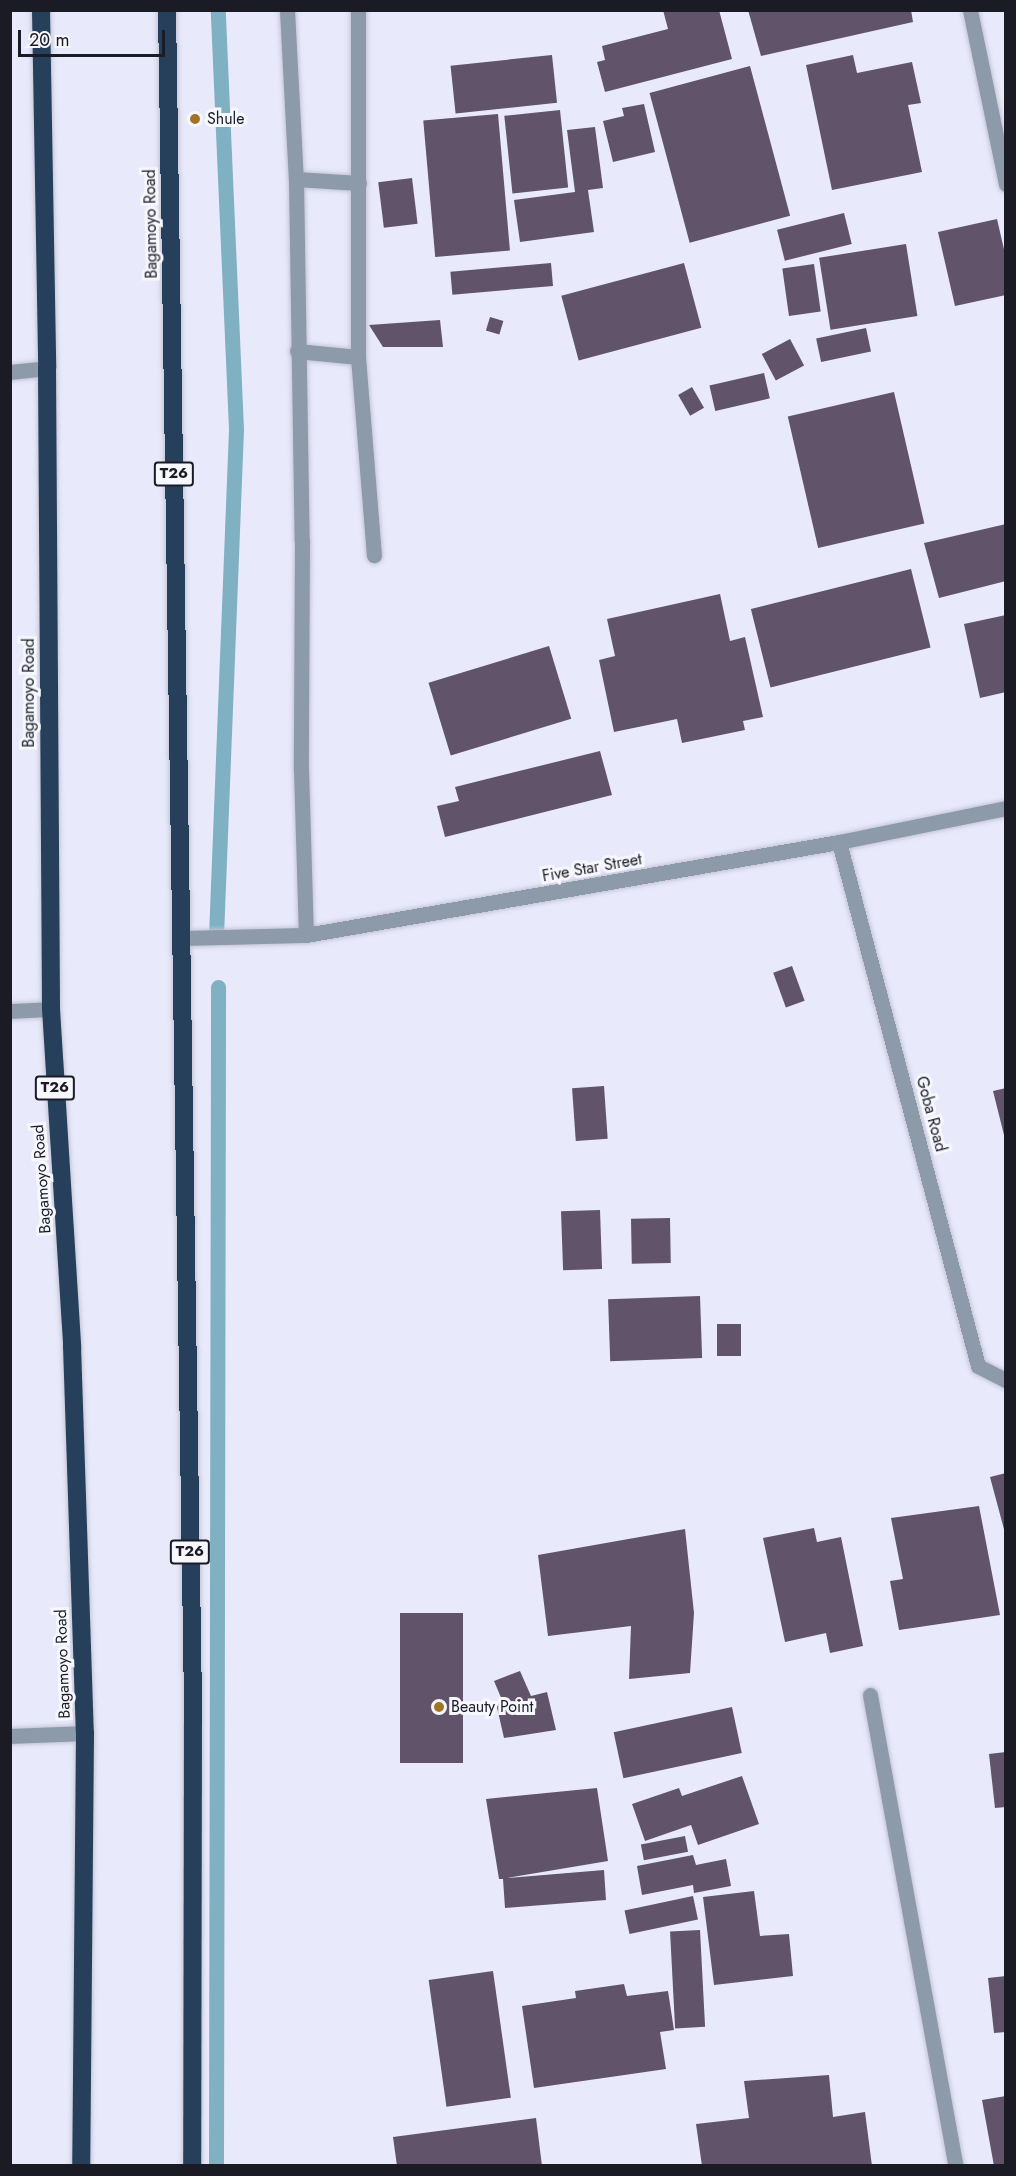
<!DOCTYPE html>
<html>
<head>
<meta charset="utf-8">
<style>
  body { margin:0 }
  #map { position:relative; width:1016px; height:2176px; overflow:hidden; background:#e8eafb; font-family:Jost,sans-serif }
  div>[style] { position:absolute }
  .stream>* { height:15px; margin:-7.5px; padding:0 7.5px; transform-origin:7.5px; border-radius:7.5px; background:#7fb1c2 }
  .building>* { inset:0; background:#615369; transform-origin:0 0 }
  .roads { filter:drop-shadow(0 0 2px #c3c5d5) drop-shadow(0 0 2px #c3c5d5) }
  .lane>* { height:15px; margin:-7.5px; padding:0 7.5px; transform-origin:7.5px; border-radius:7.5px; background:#8d9aa9 }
  .street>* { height:15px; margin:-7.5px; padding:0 7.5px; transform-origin:7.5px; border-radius:7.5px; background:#8d9aa9 }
  .highway>* { height:18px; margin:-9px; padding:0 9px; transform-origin:9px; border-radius:9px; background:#26405c }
  .dots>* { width:16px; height:16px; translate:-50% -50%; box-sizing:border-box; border:3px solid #f7f8fe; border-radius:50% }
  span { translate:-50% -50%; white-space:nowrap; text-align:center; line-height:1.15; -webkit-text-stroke:6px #f7f8fe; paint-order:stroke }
  .shield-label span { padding:2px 4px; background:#f7f8fe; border:2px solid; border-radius:4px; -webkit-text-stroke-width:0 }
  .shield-label { font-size:15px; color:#1b1b26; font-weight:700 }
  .poi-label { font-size:16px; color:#1b1b26 }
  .left { translate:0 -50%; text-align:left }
  .street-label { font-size:16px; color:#1b1b26 }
  .frame { position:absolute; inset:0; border:12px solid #1b1b26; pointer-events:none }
  .scale { position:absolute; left:18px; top:30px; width:147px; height:27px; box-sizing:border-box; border:3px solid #1b1b26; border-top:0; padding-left:8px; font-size:18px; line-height:21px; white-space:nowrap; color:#1b1b26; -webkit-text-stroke:4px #f7f8fe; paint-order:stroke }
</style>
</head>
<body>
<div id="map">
  <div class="stream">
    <i style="left:216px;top:936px;width:507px;rotate:-87.74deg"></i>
    <i style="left:236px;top:429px;width:419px;rotate:-92.5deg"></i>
    <i style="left:216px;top:2166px;width:1179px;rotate:-89.9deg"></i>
  </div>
  <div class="building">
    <i style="clip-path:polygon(663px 10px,719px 10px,732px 59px,605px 92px,597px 62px,605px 60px,602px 46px,668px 29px)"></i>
    <i style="clip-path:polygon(748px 10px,911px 10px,913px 22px,761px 56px)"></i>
    <i style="left:552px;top:55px;width:48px;height:102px;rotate:84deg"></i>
    <i style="clip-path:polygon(853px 55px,857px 73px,912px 62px,921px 103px,908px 105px,922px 172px,832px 190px,806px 65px)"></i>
    <i style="left:750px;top:66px;width:155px;height:104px;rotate:75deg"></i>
    <i style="clip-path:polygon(644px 104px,655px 152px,613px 162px,603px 121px,624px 116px,622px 108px)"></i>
    <i style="left:560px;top:110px;width:78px;height:56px;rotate:84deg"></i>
    <i style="left:498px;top:114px;width:137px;height:75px;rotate:85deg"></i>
    <i style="clip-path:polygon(595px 127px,603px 188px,588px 190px,594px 232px,520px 242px,514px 200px,575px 192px,567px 130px)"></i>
    <i style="left:412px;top:178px;width:46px;height:34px;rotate:83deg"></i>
    <i style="left:844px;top:213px;width:32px;height:69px;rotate:76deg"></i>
    <i style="clip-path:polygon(997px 219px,1006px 258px,1006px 295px,955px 306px,938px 232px)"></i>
    <i style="left:906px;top:244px;width:73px;height:88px;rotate:81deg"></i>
    <i style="left:551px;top:263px;width:23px;height:101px;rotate:85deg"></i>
    <i style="left:684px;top:263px;width:67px;height:127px;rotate:75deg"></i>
    <i style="left:814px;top:264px;width:48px;height:32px;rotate:82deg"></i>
    <i style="left:490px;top:317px;width:14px;height:14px;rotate:17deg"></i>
    <i style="clip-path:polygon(440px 320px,443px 347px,383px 347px,369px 325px)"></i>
    <i style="left:866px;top:328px;width:24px;height:51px;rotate:78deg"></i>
    <i style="left:790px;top:339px;width:30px;height:32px;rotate:62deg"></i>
    <i style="left:764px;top:373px;width:26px;height:56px;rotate:77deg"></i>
    <i style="left:692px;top:387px;width:24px;height:16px;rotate:60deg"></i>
    <i style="left:894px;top:392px;width:135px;height:109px;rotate:77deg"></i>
    <i style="clip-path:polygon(1006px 524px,1006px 581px,939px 598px,924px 543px)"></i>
    <i style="left:911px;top:569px;width:81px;height:165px;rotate:76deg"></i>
    <i style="clip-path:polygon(720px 594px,730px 641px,745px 637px,763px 717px,743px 721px,745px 730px,682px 743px,677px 719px,614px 732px,599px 660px,615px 656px,607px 619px)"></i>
    <i style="clip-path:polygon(1006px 615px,1006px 692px,980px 698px,964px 624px)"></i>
    <i style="left:549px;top:646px;width:76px;height:126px;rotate:73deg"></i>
    <i style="clip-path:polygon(600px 751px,612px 795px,445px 837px,437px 806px,459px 801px,455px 787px)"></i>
    <i style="left:792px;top:966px;width:37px;height:20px;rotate:70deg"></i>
    <i style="left:604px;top:1086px;width:53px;height:32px;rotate:86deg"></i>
    <i style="clip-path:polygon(1006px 1088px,1006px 1139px,1005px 1139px,993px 1091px)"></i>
    <i style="left:600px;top:1210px;width:59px;height:39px;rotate:88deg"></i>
    <i style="left:670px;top:1218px;width:45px;height:39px;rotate:89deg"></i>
    <i style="left:700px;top:1296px;width:62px;height:92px;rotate:88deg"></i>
    <i style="left:717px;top:1324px;width:24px;height:32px"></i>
    <i style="clip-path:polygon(1006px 1473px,1006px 1533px,1005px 1533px,990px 1477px)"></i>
    <i style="clip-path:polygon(979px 1506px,1000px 1615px,899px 1630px,890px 1581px,903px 1579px,891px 1518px)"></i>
    <i style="clip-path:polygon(814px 1528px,817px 1542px,841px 1537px,863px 1646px,830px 1653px,826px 1633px,785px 1642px,763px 1538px)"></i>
    <i style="clip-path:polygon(685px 1529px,694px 1613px,690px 1673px,629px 1679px,631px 1626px,548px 1636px,538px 1555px)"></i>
    <i style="left:400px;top:1613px;width:63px;height:150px"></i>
    <i style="clip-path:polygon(520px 1671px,531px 1696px,547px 1692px,556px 1730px,504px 1738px,496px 1703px,502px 1700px,494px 1681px)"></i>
    <i style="left:732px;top:1707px;width:47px;height:121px;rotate:78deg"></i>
    <i style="clip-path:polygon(1006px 1752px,1006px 1807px,995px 1808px,989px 1754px)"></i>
    <i style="clip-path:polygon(742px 1776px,759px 1824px,698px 1845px,691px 1825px,645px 1841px,632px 1804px,679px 1788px,682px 1796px)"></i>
    <i style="clip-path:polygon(597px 1788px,608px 1861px,507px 1878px,604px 1870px,606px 1900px,505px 1908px,503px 1879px,499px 1879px,486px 1799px)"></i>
    <i style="left:685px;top:1836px;width:16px;height:45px;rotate:79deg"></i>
    <i style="clip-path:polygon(693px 1855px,696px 1865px,726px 1859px,731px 1886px,694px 1893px,693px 1885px,642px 1895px,637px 1866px)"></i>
    <i style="clip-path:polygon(754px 1891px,760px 1936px,789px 1934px,793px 1976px,714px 1985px,703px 1897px)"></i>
    <i style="left:693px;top:1896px;width:24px;height:70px;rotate:78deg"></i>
    <i style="left:700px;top:1930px;width:97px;height:30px;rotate:87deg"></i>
    <i style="left:493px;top:1971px;width:128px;height:65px;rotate:82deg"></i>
    <i style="clip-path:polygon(1006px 1976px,1006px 2032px,994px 2033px,988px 1978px)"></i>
    <i style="clip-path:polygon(624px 1984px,627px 1996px,668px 1991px,674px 2030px,660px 2032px,666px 2069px,534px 2088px,522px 2006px,576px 1998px,575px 1991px)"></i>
    <i style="clip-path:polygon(829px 2075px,833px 2117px,865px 2112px,872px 2166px,702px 2166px,696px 2124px,749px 2118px,744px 2081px)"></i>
    <i style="clip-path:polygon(1006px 2096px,1006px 2166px,994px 2166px,982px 2100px)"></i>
    <i style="clip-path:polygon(536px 2118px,542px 2166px,397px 2166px,393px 2137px)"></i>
  </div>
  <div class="roads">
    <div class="lane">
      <i style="left:358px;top:10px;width:347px;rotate:90deg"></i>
      <i style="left:358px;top:357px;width:199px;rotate:85.4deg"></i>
      <i style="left:296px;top:179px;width:63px;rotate:3.6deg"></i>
      <i style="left:297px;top:351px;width:61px;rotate:5.6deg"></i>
    </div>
    <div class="street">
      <i style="left:287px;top:10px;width:169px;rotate:87deg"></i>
      <i style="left:296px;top:179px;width:362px;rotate:89.1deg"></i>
      <i style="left:302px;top:541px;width:228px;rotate:90.3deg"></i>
      <i style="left:301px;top:769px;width:166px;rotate:88.3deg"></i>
      <i style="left:970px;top:10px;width:178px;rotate:78.3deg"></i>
      <i style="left:10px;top:372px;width:37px;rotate:-6deg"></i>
      <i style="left:839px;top:842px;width:542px;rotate:75.14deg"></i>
      <i style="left:978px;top:1366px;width:31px;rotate:27deg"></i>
      <i style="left:181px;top:938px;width:125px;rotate:-1.4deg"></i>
      <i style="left:306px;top:935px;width:541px;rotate:-9.9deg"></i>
      <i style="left:839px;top:842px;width:170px;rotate:-11.5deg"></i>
      <i style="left:10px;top:1011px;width:41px;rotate:-2.8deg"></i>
      <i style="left:870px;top:1695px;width:479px;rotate:79.7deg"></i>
      <i style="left:10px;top:1736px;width:75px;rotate:-2.3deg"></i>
    </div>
    <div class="highway">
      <i style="left:41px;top:10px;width:358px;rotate:89deg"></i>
      <i style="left:47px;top:368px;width:641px;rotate:89.64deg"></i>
      <i style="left:51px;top:1009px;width:338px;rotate:86.4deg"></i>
      <i style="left:72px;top:1346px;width:387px;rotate:88.1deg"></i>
      <i style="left:85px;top:1733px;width:433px;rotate:90.5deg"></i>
      <i style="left:167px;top:10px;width:1697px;rotate:89.12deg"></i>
      <i style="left:193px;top:1707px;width:459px;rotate:90.1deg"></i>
    </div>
  </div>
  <div class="dots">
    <i style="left:195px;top:119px;background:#a27526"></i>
    <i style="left:439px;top:1707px;background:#a27526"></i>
  </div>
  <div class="shield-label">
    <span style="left:174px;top:474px">T26</span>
    <span style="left:55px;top:1088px">T26</span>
    <span style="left:190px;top:1552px">T26</span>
  </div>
  <div class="poi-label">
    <span class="left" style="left:207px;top:119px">Shule</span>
    <span class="left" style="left:451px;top:1707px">Beauty Point</span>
  </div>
  <div class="street-label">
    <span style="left:151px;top:224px;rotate:-91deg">Bagamoyo Road</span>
    <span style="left:29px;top:693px;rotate:-90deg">Bagamoyo Road</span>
    <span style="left:592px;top:868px;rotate:-10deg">Five Star Street</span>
    <span style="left:931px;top:1114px;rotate:75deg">Goba Road</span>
    <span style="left:42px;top:1179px;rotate:-94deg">Bagamoyo Road</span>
    <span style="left:63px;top:1664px;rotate:-92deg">Bagamoyo Road</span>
  </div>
  <div class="frame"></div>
  <div class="scale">20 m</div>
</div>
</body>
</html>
